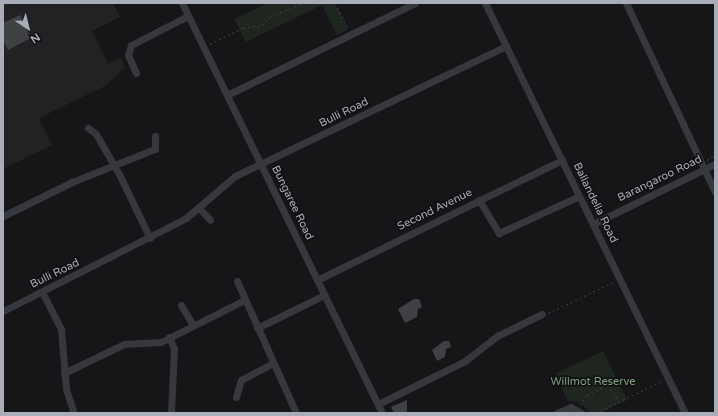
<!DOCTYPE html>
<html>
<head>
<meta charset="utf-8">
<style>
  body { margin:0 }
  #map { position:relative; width:718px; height:416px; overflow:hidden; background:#161618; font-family:"Varela Round",sans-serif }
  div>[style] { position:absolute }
  .built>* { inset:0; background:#222225 }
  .green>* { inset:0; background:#1e261f }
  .building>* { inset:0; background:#404145 }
  .path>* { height:1px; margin-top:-0.5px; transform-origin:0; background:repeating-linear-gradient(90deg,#3d3f44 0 2px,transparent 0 5px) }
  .minor>* { height:7px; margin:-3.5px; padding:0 3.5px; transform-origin:3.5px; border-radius:3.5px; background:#37383d }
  span { translate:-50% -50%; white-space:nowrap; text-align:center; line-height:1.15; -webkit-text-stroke:3.5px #111113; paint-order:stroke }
  .street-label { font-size:11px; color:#a8adb8 }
  .park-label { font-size:11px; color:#7fa381 }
  .frame { position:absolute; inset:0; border:4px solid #a8adb8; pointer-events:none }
  .north { position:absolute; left:8px; top:8px; width:40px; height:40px; -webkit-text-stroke:3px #111113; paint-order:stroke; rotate:145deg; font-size:11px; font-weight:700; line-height:16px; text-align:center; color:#a8adb8 }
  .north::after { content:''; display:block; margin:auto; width:14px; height:18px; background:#a8adb8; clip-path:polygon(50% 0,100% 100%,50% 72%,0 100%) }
</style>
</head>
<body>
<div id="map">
  <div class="built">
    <i style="clip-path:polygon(3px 3px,113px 3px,120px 17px,92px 31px,108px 64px,121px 58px,125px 68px,105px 86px,39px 118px,52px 145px,3px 169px)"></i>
  </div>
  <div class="green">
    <i style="clip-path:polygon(268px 3px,335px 3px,348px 29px,337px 35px,322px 5px,246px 42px,234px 19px)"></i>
    <i style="clip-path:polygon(603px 351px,627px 400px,600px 413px,590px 413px,580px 402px,568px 401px,555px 374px)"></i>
  </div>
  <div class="building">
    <i style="clip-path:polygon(20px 15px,31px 38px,8px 50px,3px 40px,3px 23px)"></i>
    <i style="clip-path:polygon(414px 299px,419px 299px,422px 307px,418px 309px,417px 317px,405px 323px,398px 309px)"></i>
    <i style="clip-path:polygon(444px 341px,449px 341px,451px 347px,446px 349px,445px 357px,437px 361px,432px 350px)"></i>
    <i style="clip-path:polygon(407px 400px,407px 413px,394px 413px,391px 407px)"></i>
  </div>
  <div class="path">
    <i style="left:320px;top:3px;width:7px"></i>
    <i style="left:335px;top:3px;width:29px;rotate:63deg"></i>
    <i style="left:210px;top:44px;width:37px;rotate:-26deg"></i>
    <i style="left:243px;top:28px;width:19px;rotate:-9deg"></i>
    <i style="left:262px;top:25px;width:13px;rotate:-45deg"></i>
    <i style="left:271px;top:16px;width:35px;rotate:-22deg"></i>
    <i style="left:707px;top:160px;width:9px;rotate:-32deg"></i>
    <i style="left:548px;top:313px;width:73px;rotate:-25.2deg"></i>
    <i style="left:580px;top:405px;width:12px;rotate:-55deg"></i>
    <i style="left:587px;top:395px;width:22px;rotate:-27deg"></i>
    <i style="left:607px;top:385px;width:20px;rotate:53deg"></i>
    <i style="left:596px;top:413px;width:73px;rotate:-25.9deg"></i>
  </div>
  <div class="minor">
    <i style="left:182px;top:3px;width:456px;rotate:64deg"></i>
    <i style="left:485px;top:3px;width:456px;rotate:64deg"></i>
    <i style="left:626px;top:3px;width:209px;rotate:64.8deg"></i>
    <i style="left:136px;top:73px;width:20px;rotate:-114deg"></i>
    <i style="left:128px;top:55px;width:10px;rotate:-73deg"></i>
    <i style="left:131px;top:45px;width:64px;rotate:-27deg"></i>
    <i style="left:227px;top:95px;width:209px;rotate:-26.1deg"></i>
    <i style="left:88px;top:128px;width:10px;rotate:37deg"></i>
    <i style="left:96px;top:134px;width:46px;rotate:60.1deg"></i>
    <i style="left:119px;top:174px;width:71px;rotate:64.2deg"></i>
    <i style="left:479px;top:200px;width:39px;rotate:59deg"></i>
    <i style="left:499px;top:233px;width:88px;rotate:-24.8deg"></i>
    <i style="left:199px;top:208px;width:16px;rotate:47deg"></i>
    <i style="left:3px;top:216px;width:77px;rotate:-26.2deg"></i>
    <i style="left:72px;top:182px;width:89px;rotate:-21.7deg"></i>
    <i style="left:155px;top:149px;width:13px;rotate:-90deg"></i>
    <i style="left:593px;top:224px;width:136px;rotate:-26.2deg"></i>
    <i style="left:317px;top:280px;width:273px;rotate:-26.1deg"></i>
    <i style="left:237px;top:281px;width:145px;rotate:65.9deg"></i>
    <i style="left:42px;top:292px;width:42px;rotate:62.8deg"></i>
    <i style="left:61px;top:329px;width:60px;rotate:85.2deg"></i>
    <i style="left:66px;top:389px;width:25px;rotate:72deg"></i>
    <i style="left:181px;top:305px;width:23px;rotate:59deg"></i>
    <i style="left:3px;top:311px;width:205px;rotate:-26.9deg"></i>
    <i style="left:186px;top:218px;width:65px;rotate:-40.6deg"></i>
    <i style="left:235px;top:176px;width:301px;rotate:-25.6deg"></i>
    <i style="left:257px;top:328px;width:75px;rotate:-26.2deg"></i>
    <i style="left:169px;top:337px;width:13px;rotate:67deg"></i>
    <i style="left:174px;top:349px;width:64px;rotate:92.7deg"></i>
    <i style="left:64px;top:373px;width:67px;rotate:-25.8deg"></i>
    <i style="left:124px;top:344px;width:37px;rotate:-3deg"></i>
    <i style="left:161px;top:342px;width:93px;rotate:-26.8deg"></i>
    <i style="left:236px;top:397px;width:18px;rotate:-74deg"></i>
    <i style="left:241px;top:380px;width:36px;rotate:-28deg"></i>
    <i style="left:378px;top:404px;width:97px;rotate:-26.3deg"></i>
    <i style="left:465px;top:361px;width:41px;rotate:-38deg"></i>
    <i style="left:497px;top:336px;width:50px;rotate:-26.1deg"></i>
    <i style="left:557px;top:413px;width:15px;rotate:-23deg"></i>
    <i style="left:571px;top:407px;width:12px;rotate:31deg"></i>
  </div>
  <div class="street-label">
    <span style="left:344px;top:113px;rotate:-26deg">Bulli Road</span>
    <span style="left:660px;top:179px;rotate:-26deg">Barangaroo Road</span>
    <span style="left:292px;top:203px;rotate:64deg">Bungaree Road</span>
    <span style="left:595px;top:203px;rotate:64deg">Ballandella Road</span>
    <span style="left:435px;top:210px;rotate:-26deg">Second Avenue</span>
    <span style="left:55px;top:274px;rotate:-26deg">Bulli Road</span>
  </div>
  <div class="park-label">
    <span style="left:593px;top:382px">Willmot Reserve</span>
  </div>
  <div class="frame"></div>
  <div class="north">N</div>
</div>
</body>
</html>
